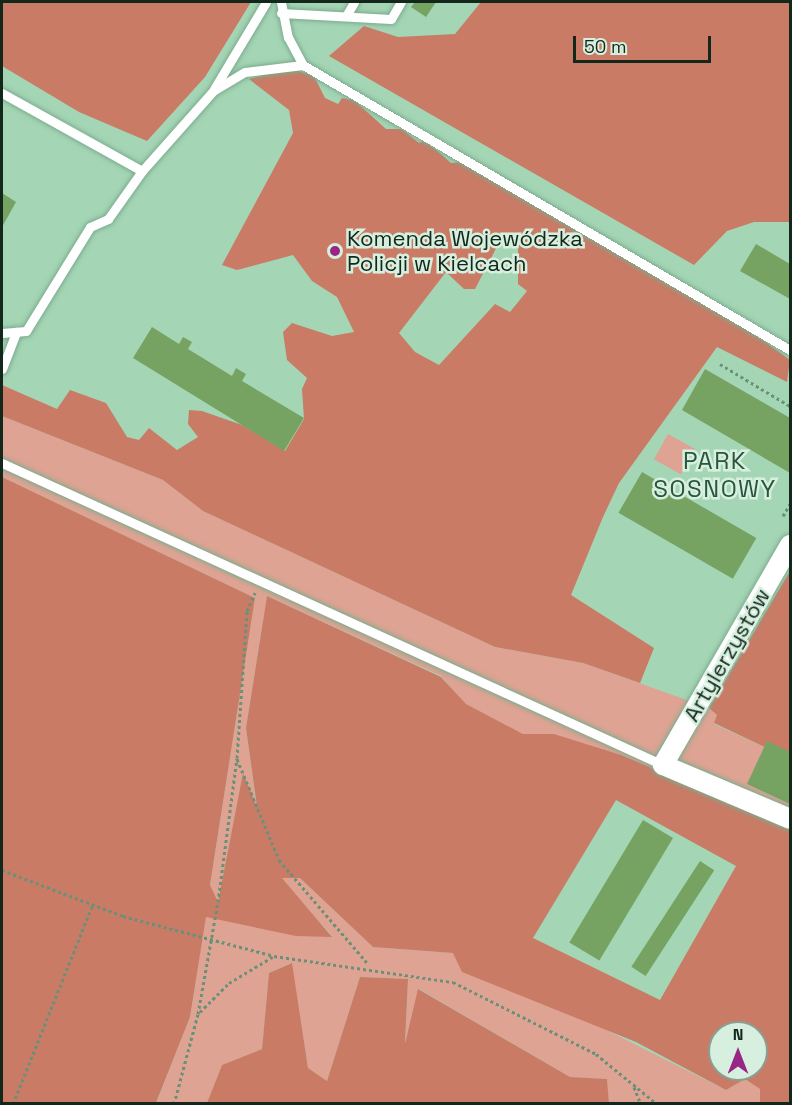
<!DOCTYPE html>
<html>
<head>
<meta charset="utf-8">
<style>
  body { margin:0 }
  #map { position:relative; width:792px; height:1105px; overflow:hidden; background:#a4d5b5; font-family:"Space Grotesk",sans-serif }
  div>[style] { position:absolute }
  .green>* { inset:0; background:#dea393; transform-origin:0 0 }
  .forest>* { inset:0; background:#c97b66 }
  .building>* { inset:0; background:#76a262; transform-origin:0 0 }
  .path>* { height:3px; margin-top:-1.5px; transform-origin:0; background:repeating-linear-gradient(90deg,#6a9078 0 3px,transparent 0 6px) }
  .roads { filter:drop-shadow(0 0 2px #7cac8e) drop-shadow(0 0 2px #7cac8e) }
  .service>* { height:9px; margin:-4.5px; padding:0 4.5px; transform-origin:4.5px; border-radius:4.5px; background:#fff }
  .minor>* { height:20px; margin:-10px; padding:0 10px; transform-origin:10px; border-radius:10px; background:#fff }
  .dots>* { width:16px; height:16px; translate:-50% -50%; box-sizing:border-box; border:3px solid #d7efdf; border-radius:50% }
  span { translate:-50% -50%; white-space:nowrap; text-align:center; line-height:1.15; -webkit-text-stroke:5px #d7efdf; paint-order:stroke }
  .poi-label { font-size:22px; color:#13271b }
  .left { translate:0 -50%; text-align:left }
  .street-label { font-size:22px; color:#13271b }
  .neighbourhood-label { font-size:24px; color:#28563b; letter-spacing:1.5px }
  .frame { position:absolute; inset:0; border:3px solid #13271b; pointer-events:none }
  .north { position:absolute; left:708px; top:1021px; width:60px; height:60px; box-sizing:border-box; background:#d7efdf; border:2px solid #899f91; border-radius:50%; rotate:0deg; font-size:16px; font-weight:700; line-height:24px; text-align:center; color:#13271b }
  .north::after { content:''; display:block; margin:auto; width:21px; height:27px; background:#982684; clip-path:polygon(50% 0,100% 100%,50% 72%,0 100%) }
  .scale { position:absolute; left:573px; top:36px; width:138px; height:27px; box-sizing:border-box; border:3px solid #13271b; border-top:0; padding-left:8px; font-size:18px; line-height:21px; white-space:nowrap; color:#13271b; -webkit-text-stroke:4px #d7efdf; paint-order:stroke }
</style>
</head>
<body>
<div id="map">
  <div class="green">
    <i style="clip-path:polygon(2px 416px,163px 480px,203px 511px,495px 647px,583px 663px,709px 708px,717px 715px,714px 724px,790px 759px,790px 826px,554px 734px,523px 734px,465px 704px,441px 676px,267px 596px,246px 728px,257px 810px,243px 774px,218px 902px,210px 885px,255px 598px,2px 477px)"></i>
    <i style="left:668px;top:434px;width:31px;height:29px;rotate:29deg"></i>
    <i style="clip-path:polygon(281px 878px,300px 878px,373px 947px,453px 953px,726px 1090px,745px 1079px,760px 1089px,760px 1103px,609px 1103px,607px 1079px,570px 1077px,419px 989px,405px 1049px,408px 979px,360px 977px,327px 1081px,308px 1068px,291px 963px,269px 973px,262px 1049px,222px 1065px,207px 1103px,156px 1104px,190px 1017px,206px 916px,332px 936px)"></i>
  </div>
  <div class="forest">
    <i style="clip-path:polygon(2px 2px,251px 2px,205px 77px,147px 141px,79px 112px,2px 66px)"></i>
    <i style="clip-path:polygon(481px 2px,790px 2px,790px 222px,754px 222px,727px 231px,694px 265px,329px 56px,364px 26px,398px 37px,455px 34px)"></i>
    <i style="clip-path:polygon(evenodd,289px 68px,314px 76px,325px 98px,338px 104px,342px 98px,354px 100px,386px 129px,402px 129px,419px 143px,425px 140px,451px 163px,463px 162px,731px 317px,790px 360px,787px 382px,717px 347px,619px 483px,603px 517px,571px 595px,654px 648px,640px 683px,583px 663px,495px 647px,203px 511px,163px 480px,2px 416px,2px 385px,57px 409px,70px 390px,106px 403px,127px 437px,139px 440px,149px 428px,177px 450px,198px 437px,188px 424px,189px 410px,202px 411px,242px 425px,285px 451px,304px 419px,302px 389px,307px 378px,287px 360px,283px 332px,292px 323px,332px 336px,354px 332px,337px 297px,312px 281px,293px 255px,237px 270px,222px 265px,293px 133px,289px 110px,249px 79px,289px 68px,502px 237px,518px 249px,518px 284px,527px 291px,510px 312px,495px 304px,439px 365px,415px 352px,399px 333px,446px 272px,464px 289px,475px 289px,502px 237px)"></i>
    <i style="clip-path:polygon(evenodd,2px 477px,255px 598px,210px 885px,218px 902px,243px 773px,257px 807px,246px 728px,267px 596px,441px 677px,466px 704px,523px 734px,554px 734px,621px 755px,790px 826px,790px 1103px,760px 1103px,760px 1089px,745px 1079px,726px 1090px,636px 1042px,462px 972px,453px 953px,373px 947px,300px 878px,282px 878px,332px 937px,296px 936px,206px 917px,190px 1017px,156px 1103px,2px 1103px,2px 477px,616px 800px,736px 866px,660px 1000px,533px 938px,616px 800px,2px 477px,720px 1033px,756px 1033px,756px 1069px,720px 1069px,720px 1033px)"></i>
    <i style="clip-path:polygon(790px 571px,790px 759px,714px 723px,717px 715px,709px 708px)"></i>
    <i style="clip-path:polygon(292px 963px,308px 1068px,327px 1081px,360px 977px,408px 979px,405px 1044px,418px 989px,570px 1077px,607px 1079px,609px 1103px,207px 1103px,222px 1065px,262px 1049px,269px 973px)"></i>
  </div>
  <div class="building">
    <i style="clip-path:polygon(415px 2px,436px 2px,426px 17px,411px 7px)"></i>
    <i style="clip-path:polygon(2px 193px,16px 202px,2px 227px)"></i>
    <i style="clip-path:polygon(756px 244px,790px 264px,790px 299px,740px 271px)"></i>
    <i style="clip-path:polygon(152px 327px,179px 344px,183px 337px,192px 342px,188px 349px,232px 376px,236px 368px,246px 374px,242px 381px,304px 418px,284px 451px,133px 358px)"></i>
    <i style="clip-path:polygon(705px 369px,790px 418px,790px 473px,682px 410px)"></i>
    <i style="left:642px;top:472px;width:132px;height:47px;rotate:30deg"></i>
    <i style="clip-path:polygon(767px 741px,790px 752px,790px 804px,747px 784px)"></i>
    <i style="left:643px;top:820px;width:35px;height:143px;rotate:31deg"></i>
    <i style="left:700px;top:861px;width:17px;height:126px;rotate:33deg"></i>
  </div>
  <div class="path">
    <i style="left:720px;top:364px;width:82px;rotate:31deg"></i>
    <i style="left:783px;top:516px;width:14px;rotate:-60deg"></i>
    <i style="left:237px;top:759px;width:109px;rotate:67.4deg"></i>
    <i style="left:279px;top:860px;width:138px;rotate:49.4deg"></i>
    <i style="left:2px;top:870px;width:129px;rotate:20.8deg"></i>
    <i style="left:123px;top:916px;width:156px;rotate:14.8deg"></i>
    <i style="left:274px;top:956px;width:181px;rotate:8.3deg"></i>
    <i style="left:453px;top:982px;width:160px;rotate:26.7deg"></i>
    <i style="left:596px;top:1054px;width:79px;rotate:39.3deg"></i>
    <i style="left:200px;top:1012px;width:41px;rotate:-45deg"></i>
    <i style="left:229px;top:983px;width:52px;rotate:-31deg"></i>
    <i style="left:634px;top:1087px;width:18px;rotate:68deg"></i>
    <i style="left:13px;top:1104px;width:215px;rotate:-68.2deg"></i>
    <i style="left:174px;top:1104px;width:93px;rotate:-75.1deg"></i>
    <i style="left:198px;top:1014px;width:114px;rotate:-79.9deg"></i>
    <i style="left:218px;top:902px;width:145px;rotate:-82.5deg"></i>
    <i style="left:237px;top:758px;width:147px;rotate:-86.1deg"></i>
    <i style="left:247px;top:611px;width:20px;rotate:-66deg"></i>
  </div>
  <div class="roads">
    <div class="service">
      <i style="left:281px;top:2px;width:36px;rotate:79deg"></i>
      <i style="left:288px;top:37px;width:32px;rotate:62deg"></i>
      <i style="left:281px;top:13px;width:110px;rotate:3.1deg"></i>
      <i style="left:391px;top:19px;width:20px;rotate:-60deg"></i>
      <i style="left:346px;top:16px;width:16px;rotate:-60deg"></i>
      <i style="left:214px;top:89px;width:101px;rotate:-59.1deg"></i>
      <i style="left:2px;top:93px;width:160px;rotate:29.1deg"></i>
      <i style="left:2px;top:333px;width:24px;rotate:-5deg"></i>
      <i style="left:26px;top:331px;width:122px;rotate:-58.4deg"></i>
      <i style="left:90px;top:227px;width:20px;rotate:-24deg"></i>
      <i style="left:108px;top:219px;width:59px;rotate:-54.7deg"></i>
      <i style="left:142px;top:171px;width:107px;rotate:-48.4deg"></i>
      <i style="left:213px;top:91px;width:37px;rotate:-31deg"></i>
      <i style="left:245px;top:72px;width:58px;rotate:-6.9deg"></i>
      <i style="left:303px;top:65px;width:564px;rotate:30.34deg"></i>
      <i style="left:2px;top:369px;width:40px;rotate:-69deg"></i>
      <i style="left:2px;top:463px;width:727px;rotate:24.55deg"></i>
    </div>
    <div class="minor">
      <i style="left:790px;top:545px;width:254px;rotate:120deg"></i>
      <i style="left:663px;top:765px;width:138px;rotate:23deg"></i>
    </div>
  </div>
  <div class="dots">
    <i style="left:335px;top:251px;background:#982684"></i>
  </div>
  <div class="poi-label">
    <span class="left" style="left:347px;top:251px">Komenda Wojewódzka<br>Policji w Kielcach</span>
  </div>
  <div class="street-label">
    <span style="left:727px;top:655px;rotate:-60deg">Artylerzystów</span>
  </div>
  <div class="neighbourhood-label">
    <span style="left:715px;top:475px">PARK<br>SOSNOWY</span>
  </div>
  <div class="frame"></div>
  <div class="north">N</div>
  <div class="scale">50 m</div>
</div>
</body>
</html>
